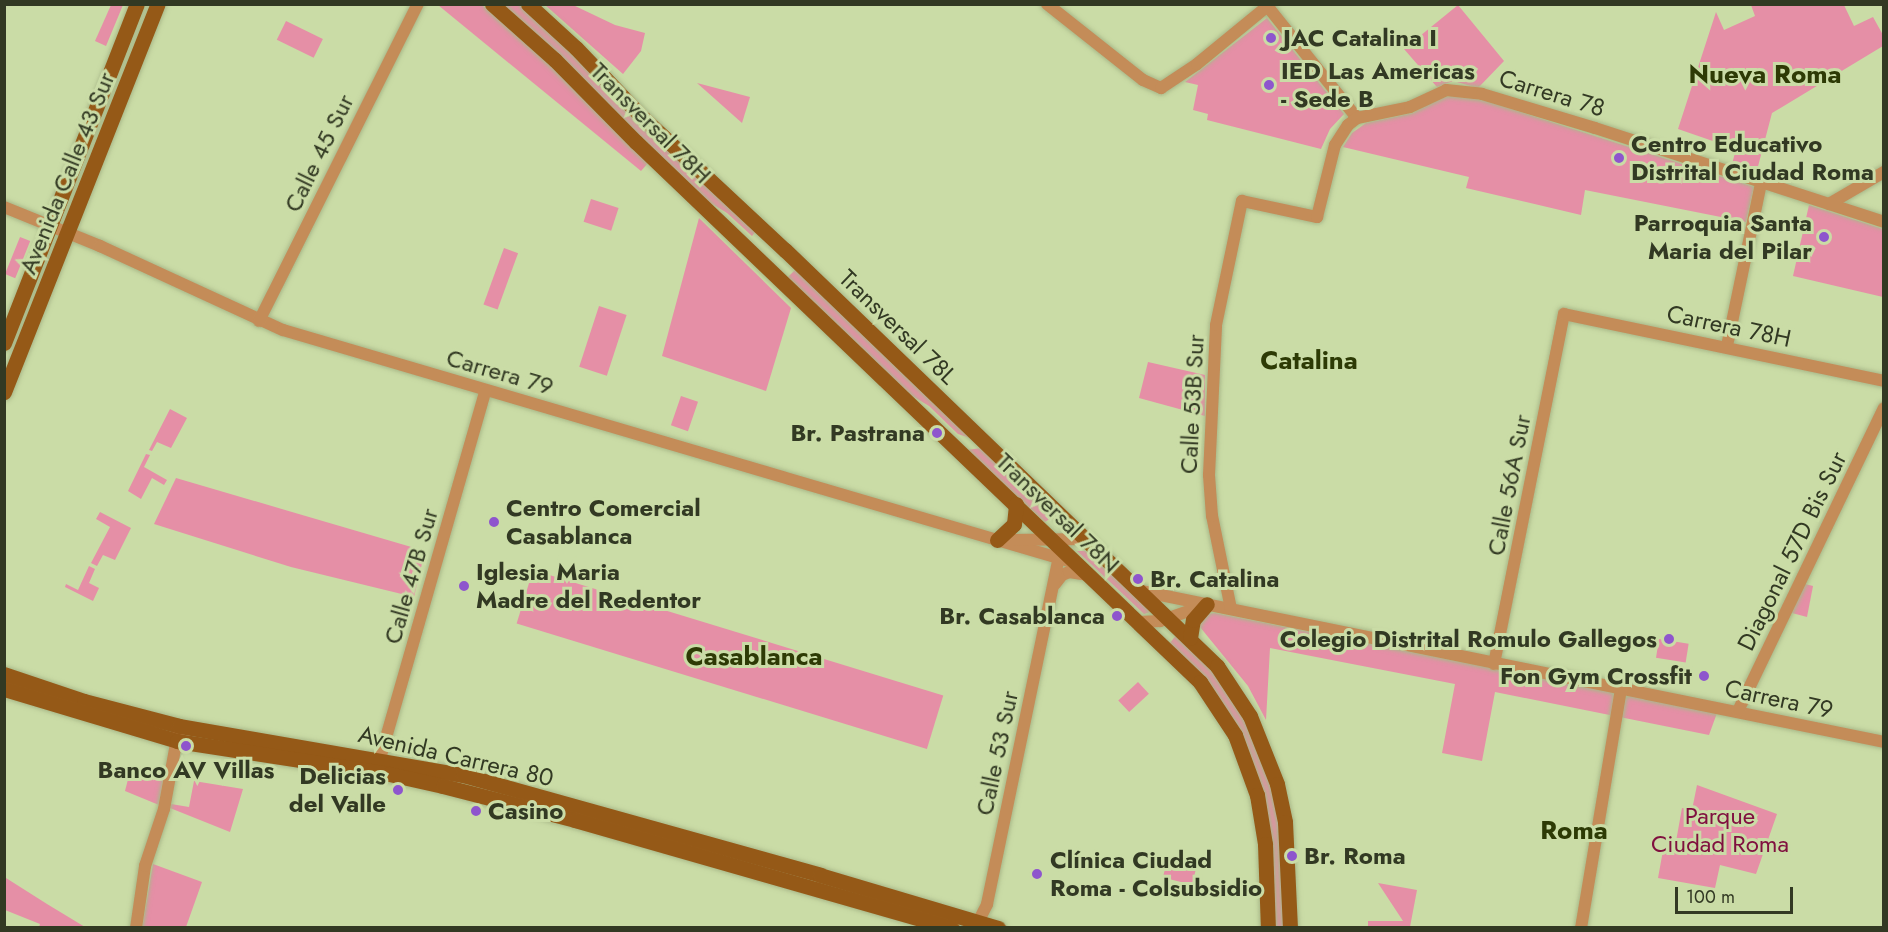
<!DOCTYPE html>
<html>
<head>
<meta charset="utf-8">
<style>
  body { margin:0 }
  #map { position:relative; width:1888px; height:932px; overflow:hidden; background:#cadca6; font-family:Jost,sans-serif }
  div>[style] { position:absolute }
  .green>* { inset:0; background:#e58fa6; transform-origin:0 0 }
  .roads { filter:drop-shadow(0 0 2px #a9b889) drop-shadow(0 0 2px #a9b889) }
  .minor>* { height:12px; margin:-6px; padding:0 6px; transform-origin:6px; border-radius:6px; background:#c48c58 }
  .major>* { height:15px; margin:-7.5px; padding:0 7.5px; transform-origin:7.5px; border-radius:7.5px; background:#955917 }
  .dots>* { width:16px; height:16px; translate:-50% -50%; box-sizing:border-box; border:3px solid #cadca6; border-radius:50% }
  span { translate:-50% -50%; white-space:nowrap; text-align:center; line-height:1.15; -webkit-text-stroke:6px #cadca6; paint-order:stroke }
  .poi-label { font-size:24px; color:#323923; font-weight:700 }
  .left { translate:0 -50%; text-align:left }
  .right { translate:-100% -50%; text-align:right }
  .street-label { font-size:24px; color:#323923 }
  .park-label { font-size:24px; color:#80103f }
  .neighbourhood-label { font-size:26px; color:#2d3a05; font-weight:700 }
  .frame { position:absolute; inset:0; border:6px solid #323923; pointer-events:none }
  .scale { position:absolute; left:1675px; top:887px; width:118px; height:27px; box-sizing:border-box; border:3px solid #323923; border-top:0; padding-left:8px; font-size:18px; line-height:21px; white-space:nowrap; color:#323923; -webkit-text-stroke:4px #cadca6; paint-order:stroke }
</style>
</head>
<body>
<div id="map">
  <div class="green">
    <i style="clip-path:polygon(111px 5px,123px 5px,106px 46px,95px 41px)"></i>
    <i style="clip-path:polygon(438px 5px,482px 5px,540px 54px,648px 163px,641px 171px)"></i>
    <i style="clip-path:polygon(500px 5px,519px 5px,542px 24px,757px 230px,752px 236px,727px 213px,709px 202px)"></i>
    <i style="clip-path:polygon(545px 5px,573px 5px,615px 25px,645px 33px,641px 51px,623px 74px)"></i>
    <i style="clip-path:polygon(1458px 5px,1504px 61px,1478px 88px,1453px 81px,1437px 87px,1404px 49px)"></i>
    <i style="clip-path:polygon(1751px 5px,1844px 5px,1854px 26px,1873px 17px,1883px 35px,1883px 46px,1772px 113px,1756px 174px,1731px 168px,1736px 149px,1678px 129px,1716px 12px,1724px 30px,1755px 16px)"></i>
    <i style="clip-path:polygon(1267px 18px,1344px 114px,1330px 129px,1321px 149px,1207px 120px,1208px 114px,1193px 110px,1198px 85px,1185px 82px)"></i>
    <i style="left:286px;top:21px;width:41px;height:21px;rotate:26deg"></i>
    <i style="clip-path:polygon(697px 83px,750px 97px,742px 123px)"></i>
    <i style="clip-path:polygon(1451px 96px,1483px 100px,1754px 187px,1746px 222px,1585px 190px,1581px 215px,1466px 188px,1469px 177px,1343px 147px,1352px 133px,1366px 123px,1413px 113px,1439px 98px)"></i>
    <i style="left:591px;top:199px;width:29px;height:24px;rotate:18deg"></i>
    <i style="clip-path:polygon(1809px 205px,1883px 229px,1883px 297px,1793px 276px)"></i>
    <i style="clip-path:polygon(699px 218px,791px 308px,766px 391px,662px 356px)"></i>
    <i style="left:20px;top:237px;width:11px;height:40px;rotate:22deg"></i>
    <i style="left:504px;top:248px;width:15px;height:60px;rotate:20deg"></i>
    <i style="clip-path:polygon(796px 269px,970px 438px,958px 434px,929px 406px,904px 391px,788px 277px)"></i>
    <i style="left:599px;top:306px;width:29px;height:64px;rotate:18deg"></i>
    <i style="clip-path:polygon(1148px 362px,1205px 375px,1205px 416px,1139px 398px)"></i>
    <i style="left:681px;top:396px;width:18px;height:31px;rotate:19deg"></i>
    <i style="clip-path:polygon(170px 409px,187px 418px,171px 448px,157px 442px,152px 451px,149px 450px)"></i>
    <i style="clip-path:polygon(982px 448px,1054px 516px,1045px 522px,966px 450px)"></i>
    <i style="clip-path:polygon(146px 454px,150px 455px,144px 467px,167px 480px,164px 485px,152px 478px,141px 499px,128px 491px)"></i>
    <i style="clip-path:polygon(176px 478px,425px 551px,414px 597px,291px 567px,154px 524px)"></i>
    <i style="clip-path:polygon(100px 512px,131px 528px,115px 560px,103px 555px,97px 566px,91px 563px,110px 527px,96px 519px)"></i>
    <i style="clip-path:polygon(1077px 551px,1085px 551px,1154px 611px,1144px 614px)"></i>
    <i style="clip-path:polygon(89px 566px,95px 569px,89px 583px,99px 588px,93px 601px,65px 587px,66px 584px,78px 590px)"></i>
    <i style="left:533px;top:570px;width:429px;height:56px;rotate:17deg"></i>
    <i style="clip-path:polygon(1805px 584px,1813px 586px,1807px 617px,1792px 613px)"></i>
    <i style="clip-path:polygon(1215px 613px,1717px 713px,1709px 735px,1495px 692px,1482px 761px,1442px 753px,1455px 684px,1270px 648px,1266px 720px,1248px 686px,1200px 627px,1200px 620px,1206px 614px)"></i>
    <i style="clip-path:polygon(1177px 634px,1211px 669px,1248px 725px,1270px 776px,1280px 829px,1285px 927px,1274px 927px,1257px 775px,1170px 643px)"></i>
    <i style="left:1659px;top:639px;width:30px;height:19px;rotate:9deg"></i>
    <i style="left:1138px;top:682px;width:16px;height:27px;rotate:47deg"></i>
    <i style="clip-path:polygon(132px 764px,164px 774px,159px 805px,125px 791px)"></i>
    <i style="clip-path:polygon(194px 781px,243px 789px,230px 832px,170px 808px,171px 804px,189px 807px)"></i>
    <i style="clip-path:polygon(1697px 785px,1777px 814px,1756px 874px,1720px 865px,1715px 888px,1658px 878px,1664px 845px,1675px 847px,1682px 808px,1692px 810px)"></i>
    <i style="left:1167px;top:861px;width:30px;height:17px;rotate:14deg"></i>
    <i style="clip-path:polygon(153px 864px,202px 882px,186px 927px,142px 928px)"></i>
    <i style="clip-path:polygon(6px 878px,47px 904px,85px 927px,39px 927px,40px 924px,5px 910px)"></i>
    <i style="clip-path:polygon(1378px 883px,1417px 890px,1410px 927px,1368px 927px,1368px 921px,1403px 921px)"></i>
  </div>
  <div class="roads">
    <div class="minor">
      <i style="left:1047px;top:4px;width:122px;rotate:38.4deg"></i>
      <i style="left:1143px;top:80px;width:20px;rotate:24deg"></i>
      <i style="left:1161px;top:88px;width:43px;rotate:-33.7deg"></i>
      <i style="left:1197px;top:64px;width:94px;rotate:-39.4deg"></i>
      <i style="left:1268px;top:7px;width:142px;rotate:51.3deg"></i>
      <i style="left:1829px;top:204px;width:64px;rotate:-30.2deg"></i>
      <i style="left:4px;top:207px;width:104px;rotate:22.1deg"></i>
      <i style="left:100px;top:246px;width:201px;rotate:24.7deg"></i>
      <i style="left:283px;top:330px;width:826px;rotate:16.39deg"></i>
      <i style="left:259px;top:321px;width:355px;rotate:-63.4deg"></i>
      <i style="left:1727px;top:346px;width:167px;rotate:-78.2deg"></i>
      <i style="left:1010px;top:540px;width:76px;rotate:-0.8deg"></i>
      <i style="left:1055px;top:584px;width:11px;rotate:-52deg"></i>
      <i style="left:1062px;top:575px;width:8px;rotate:-23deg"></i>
      <i style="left:1069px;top:572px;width:20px;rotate:9deg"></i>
      <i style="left:1141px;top:591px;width:758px;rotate:11.49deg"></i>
      <i style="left:1231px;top:609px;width:95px;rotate:-101.5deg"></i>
      <i style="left:1212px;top:516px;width:41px;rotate:-94.2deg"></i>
      <i style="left:1209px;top:475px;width:150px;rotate:-87.3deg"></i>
      <i style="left:1216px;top:325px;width:127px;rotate:-78.2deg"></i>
      <i style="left:1242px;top:201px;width:77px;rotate:12deg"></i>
      <i style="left:1317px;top:217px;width:74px;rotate:-76deg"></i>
      <i style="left:1335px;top:145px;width:24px;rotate:-57deg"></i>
      <i style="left:1348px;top:125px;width:11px;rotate:-38deg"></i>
      <i style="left:1357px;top:118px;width:54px;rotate:-11.7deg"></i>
      <i style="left:1410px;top:107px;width:40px;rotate:-25deg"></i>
      <i style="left:1446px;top:90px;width:36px;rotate:6deg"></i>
      <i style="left:1482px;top:94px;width:118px;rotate:16.7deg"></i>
      <i style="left:1595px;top:128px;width:304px;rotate:18deg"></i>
      <i style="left:1140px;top:622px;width:20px;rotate:-3deg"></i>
      <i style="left:1160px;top:621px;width:49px;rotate:-19.2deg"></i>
      <i style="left:1494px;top:664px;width:357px;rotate:-78.7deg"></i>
      <i style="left:1564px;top:314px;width:327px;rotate:11.8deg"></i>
      <i style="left:1738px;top:711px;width:336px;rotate:-64.3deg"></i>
      <i style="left:377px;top:769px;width:394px;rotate:-74deg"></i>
      <i style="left:136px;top:928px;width:63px;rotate:-81.7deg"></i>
      <i style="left:145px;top:866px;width:60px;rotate:-71.6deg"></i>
      <i style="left:164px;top:809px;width:77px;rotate:-79.6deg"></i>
      <i style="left:975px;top:928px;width:27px;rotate:-63deg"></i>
      <i style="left:987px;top:904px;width:359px;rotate:-78.3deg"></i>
      <i style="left:1581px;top:928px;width:242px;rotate:-80.5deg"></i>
    </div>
    <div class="major">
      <i style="left:492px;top:4px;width:84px;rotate:41.6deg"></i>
      <i style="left:555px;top:60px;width:115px;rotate:45.4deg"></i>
      <i style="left:636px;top:142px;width:781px;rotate:43.75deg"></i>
      <i style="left:1200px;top:682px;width:64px;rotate:56.6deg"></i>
      <i style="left:1235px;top:735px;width:64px;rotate:69.9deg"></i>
      <i style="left:1257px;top:795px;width:50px;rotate:80.7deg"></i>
      <i style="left:1265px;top:844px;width:84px;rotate:88deg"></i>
      <i style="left:528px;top:4px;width:65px;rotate:42.5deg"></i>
      <i style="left:576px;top:48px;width:91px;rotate:46.3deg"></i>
      <i style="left:639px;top:114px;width:200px;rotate:43deg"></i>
      <i style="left:785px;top:250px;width:600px;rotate:43.92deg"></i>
      <i style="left:1217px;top:666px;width:60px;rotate:56.6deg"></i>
      <i style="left:1250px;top:716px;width:73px;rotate:68.3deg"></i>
      <i style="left:1277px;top:784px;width:39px;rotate:78deg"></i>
      <i style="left:1285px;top:822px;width:106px;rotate:87.3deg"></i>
      <i style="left:4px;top:343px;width:364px;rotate:-68.6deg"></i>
      <i style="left:4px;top:392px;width:417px;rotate:-68.4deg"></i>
      <i style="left:997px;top:540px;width:23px;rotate:-43deg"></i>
      <i style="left:1014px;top:524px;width:20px;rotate:-84deg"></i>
      <i style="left:1190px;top:638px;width:18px;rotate:-81deg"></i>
      <i style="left:1193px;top:620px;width:21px;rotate:-49deg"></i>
      <i style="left:4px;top:674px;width:84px;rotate:18.6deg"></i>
      <i style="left:84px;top:701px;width:98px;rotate:14.7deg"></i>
      <i style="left:179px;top:726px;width:288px;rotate:9.8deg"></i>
      <i style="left:463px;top:775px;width:371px;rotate:15.6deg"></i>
      <i style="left:820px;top:875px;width:186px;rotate:16.6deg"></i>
      <i style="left:4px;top:689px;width:181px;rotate:16.7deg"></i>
      <i style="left:177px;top:741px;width:215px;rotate:8.8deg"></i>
      <i style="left:389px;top:774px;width:55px;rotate:12.5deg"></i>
      <i style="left:443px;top:786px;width:136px;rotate:14.4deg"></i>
      <i style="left:575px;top:820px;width:392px;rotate:16deg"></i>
    </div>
  </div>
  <div class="dots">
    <i style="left:1271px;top:38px;background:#8e55cd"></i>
    <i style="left:1269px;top:85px;background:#8e55cd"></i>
    <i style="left:1619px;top:158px;background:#8e55cd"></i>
    <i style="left:1824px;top:237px;background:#8e55cd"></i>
    <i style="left:937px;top:433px;background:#8e55cd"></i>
    <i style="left:494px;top:522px;background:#8e55cd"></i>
    <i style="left:1138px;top:579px;background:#8e55cd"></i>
    <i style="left:464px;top:586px;background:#8e55cd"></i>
    <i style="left:1117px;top:616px;background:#8e55cd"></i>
    <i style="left:1669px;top:639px;background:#8e55cd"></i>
    <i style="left:1704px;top:676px;background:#8e55cd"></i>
    <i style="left:186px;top:746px;background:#8e55cd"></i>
    <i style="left:398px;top:790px;background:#8e55cd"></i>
    <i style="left:476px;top:811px;background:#8e55cd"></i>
    <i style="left:1292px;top:856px;background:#8e55cd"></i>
    <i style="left:1037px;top:874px;background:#8e55cd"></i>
  </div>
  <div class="poi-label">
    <span class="left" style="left:1283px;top:38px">JAC Catalina I</span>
    <span class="left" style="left:1281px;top:85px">IED Las Americas<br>- Sede B</span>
    <span class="left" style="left:1631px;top:158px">Centro Educativo<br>Distrital Ciudad Roma</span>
    <span class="right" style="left:1812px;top:237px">Parroquia Santa<br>Maria del Pilar</span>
    <span class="right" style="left:925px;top:433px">Br. Pastrana</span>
    <span class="left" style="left:506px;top:522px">Centro Comercial<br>Casablanca</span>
    <span class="left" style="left:476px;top:586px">Iglesia Maria<br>Madre del Redentor</span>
    <span class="left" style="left:1150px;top:579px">Br. Catalina</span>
    <span class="right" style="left:1105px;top:616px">Br. Casablanca</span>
    <span class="right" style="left:1657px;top:639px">Colegio Distrital Romulo Gallegos</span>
    <span class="right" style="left:1692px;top:676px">Fon Gym Crossfit</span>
    <span style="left:186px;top:770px">Banco AV Villas</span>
    <span class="right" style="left:386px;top:790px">Delicias<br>del Valle</span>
    <span class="left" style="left:488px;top:811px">Casino</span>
    <span class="left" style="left:1304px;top:856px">Br. Roma</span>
    <span class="left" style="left:1050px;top:874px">Clínica Ciudad<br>Roma - Colsubsidio</span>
  </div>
  <div class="street-label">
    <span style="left:1552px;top:93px;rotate:17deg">Carrera 78</span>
    <span style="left:651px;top:123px;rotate:45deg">Transversal 78H</span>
    <span style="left:319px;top:153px;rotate:-64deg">Calle 45 Sur</span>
    <span style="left:67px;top:173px;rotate:-68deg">Avenida Calle 43 Sur</span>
    <span style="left:1729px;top:326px;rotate:12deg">Carrera 78H</span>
    <span style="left:898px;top:327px;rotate:44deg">Transversal 78L</span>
    <span style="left:500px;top:372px;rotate:16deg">Carrera 79</span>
    <span style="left:1192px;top:404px;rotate:-87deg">Calle 53B Sur</span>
    <span style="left:1509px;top:485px;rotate:-79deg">Calle 56A Sur</span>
    <span style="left:1058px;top:513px;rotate:44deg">Transversal 78N</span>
    <span style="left:1792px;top:551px;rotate:-64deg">Diagonal 57D Bis Sur</span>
    <span style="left:411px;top:576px;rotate:-74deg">Calle 47B Sur</span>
    <span style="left:1779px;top:699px;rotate:12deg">Carrera 79</span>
    <span style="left:997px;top:753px;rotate:-78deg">Calle 53 Sur</span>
    <span style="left:456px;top:756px;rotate:13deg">Avenida Carrera 80</span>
  </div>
  <div class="park-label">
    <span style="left:1720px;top:830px">Parque<br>Ciudad Roma</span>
  </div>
  <div class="neighbourhood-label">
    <span style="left:1765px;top:75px">Nueva Roma</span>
    <span style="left:1309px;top:361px">Catalina</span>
    <span style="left:754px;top:657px">Casablanca</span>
    <span style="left:1574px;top:831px">Roma</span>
  </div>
  <div class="frame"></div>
  <div class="scale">100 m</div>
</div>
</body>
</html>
